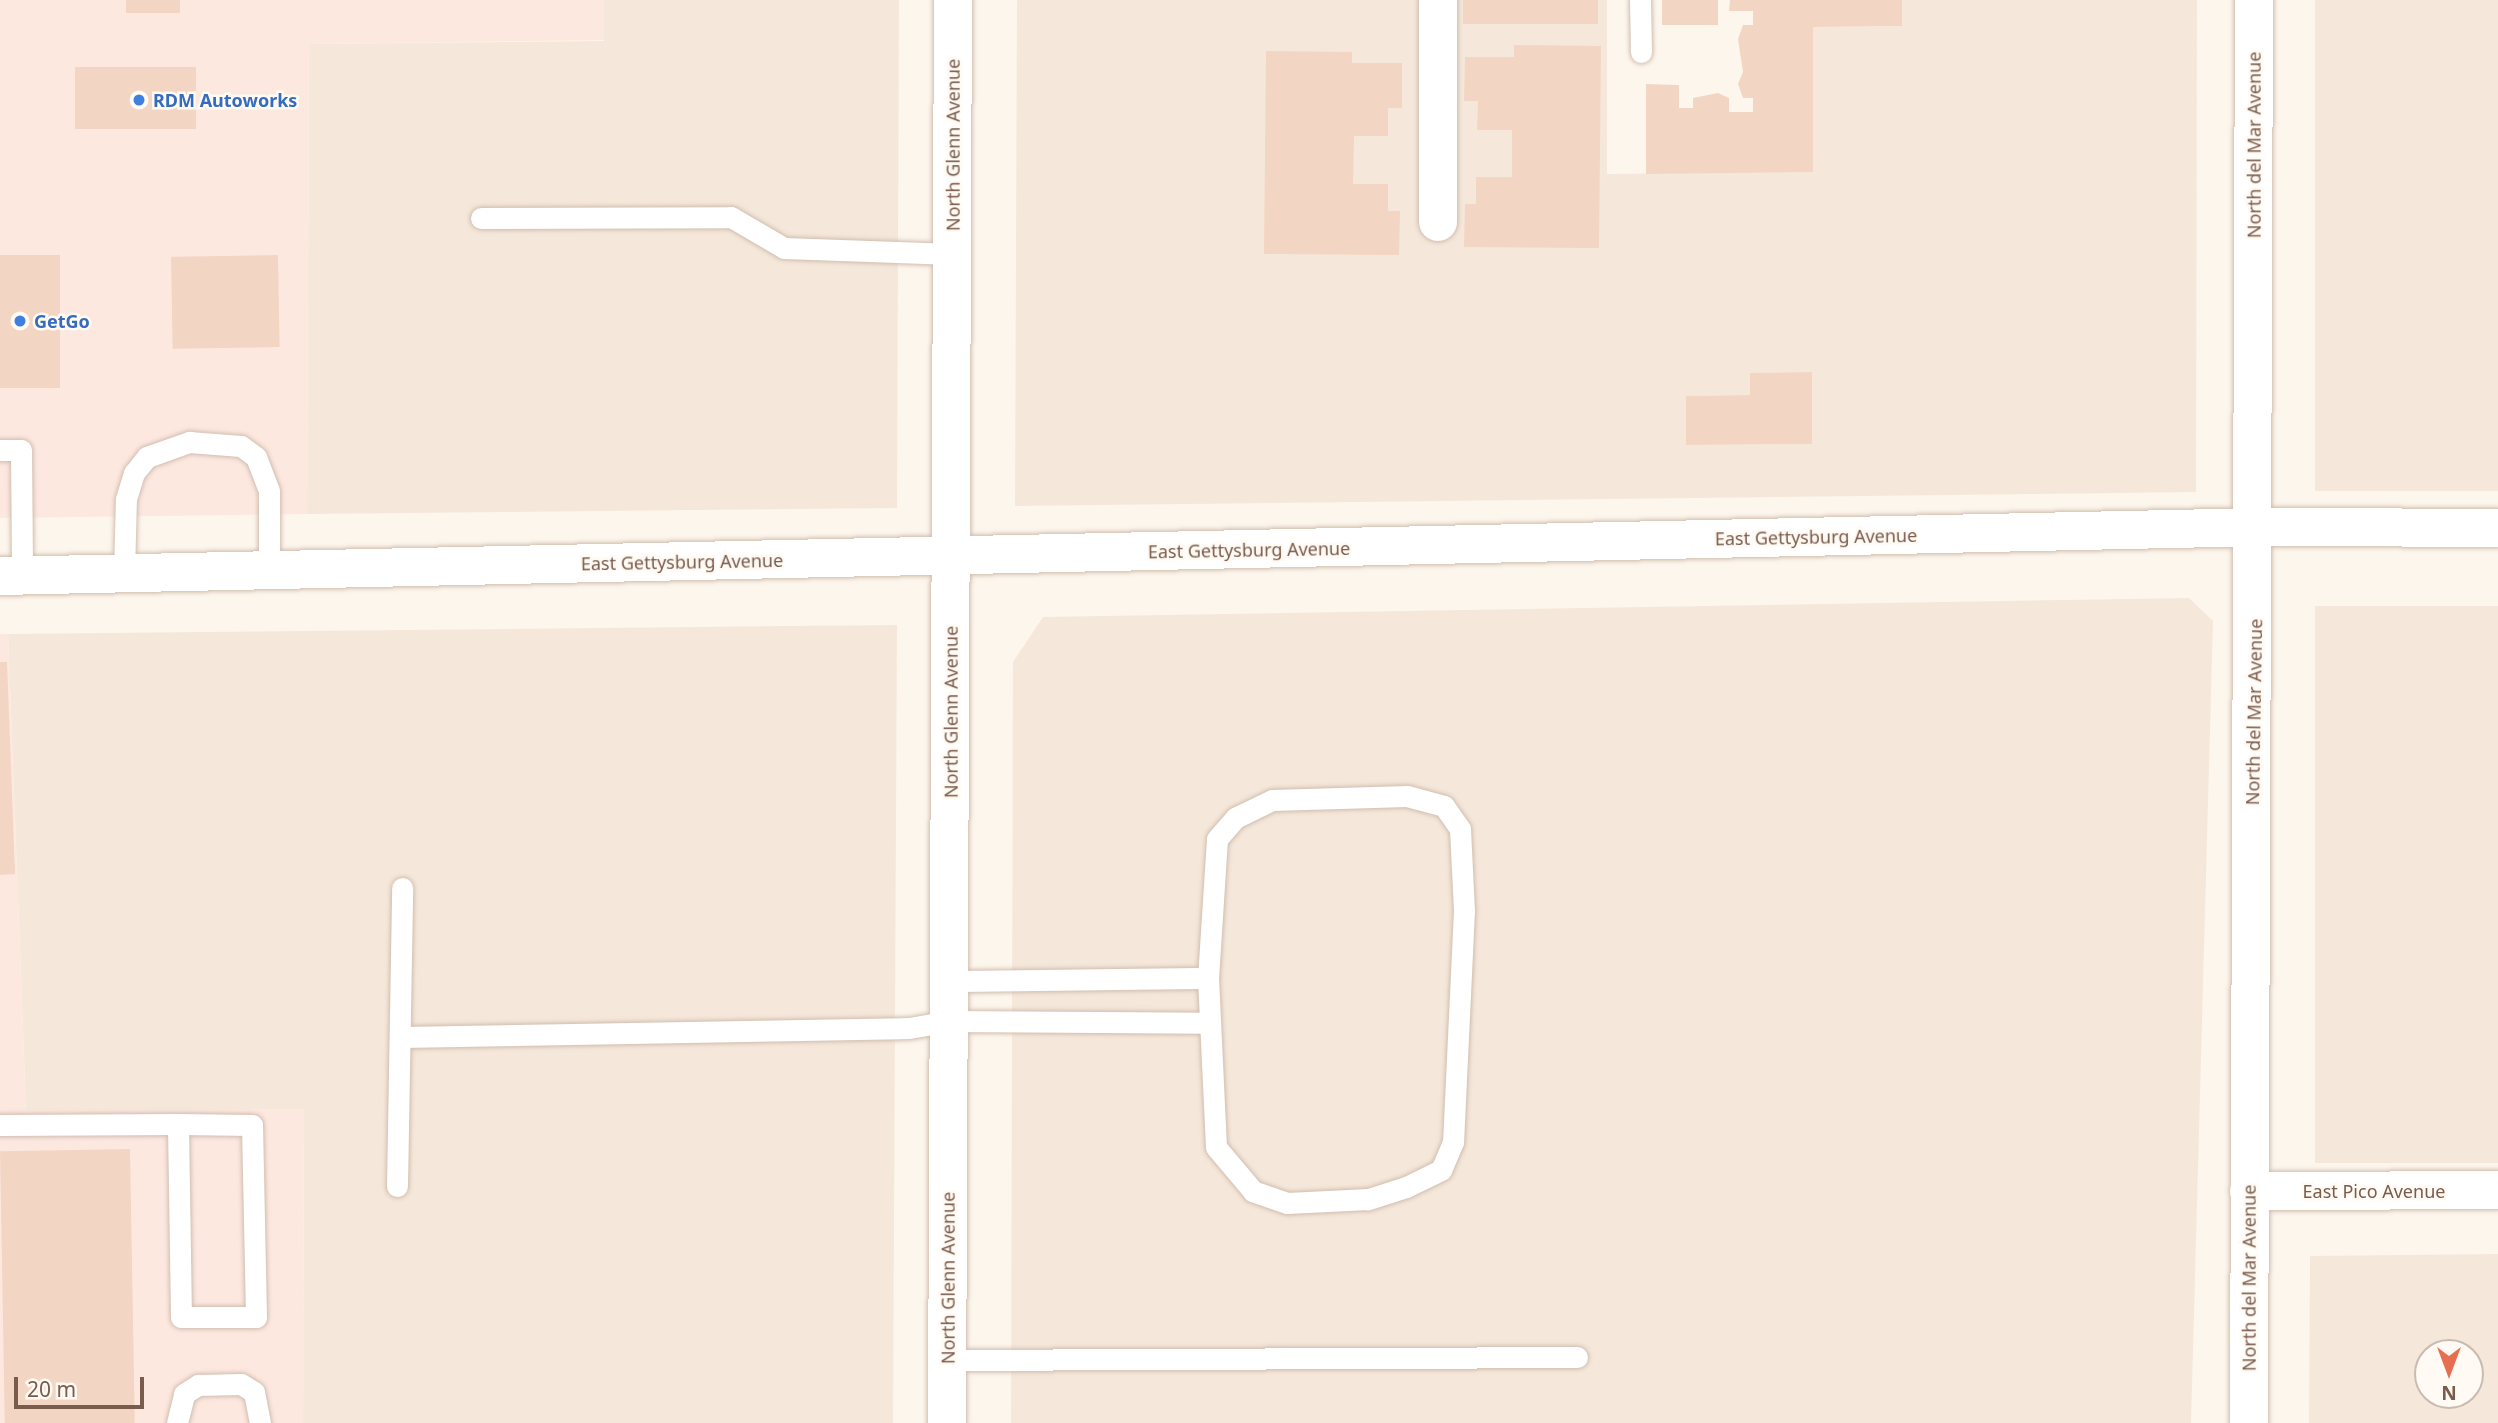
<!DOCTYPE html>
<html>
<head>
<meta charset="utf-8">
<style>
  body { margin:0 }
  #map { position:relative; width:2498px; height:1423px; overflow:hidden; background:#fdf6ec; font-family:"Noto Sans",sans-serif }
  div>[style] { position:absolute }
  .residential>* { inset:0; background:#f5e8da; transform-origin:0 0 }
  .commercial>* { inset:0; background:#fde8e0 }
  .building>* { inset:0; background:#f3d5c3; transform-origin:0 0 }
  .roads { filter:drop-shadow(0 0 2px #d1beb0) drop-shadow(0 0 2px #d1beb0) }
  .service>* { height:21px; margin:-10.5px; padding:0 10.5px; transform-origin:10.5px; border-radius:10.5px; background:#fff }
  .minor>* { height:38px; margin:-19px; padding:0 19px; transform-origin:19px; border-radius:19px; background:#fff }
  .tertiary>* { height:38px; margin:-19px; padding:0 19px; transform-origin:19px; border-radius:19px; background:#fff }
  .dots>* { width:19px; height:19px; translate:-50% -50%; box-sizing:border-box; border:4px solid #fffaf3; border-radius:50% }
  span { translate:-50% -50%; white-space:nowrap; text-align:center; line-height:1.15; -webkit-text-stroke:5px #fffaf3; paint-order:stroke }
  .shop-label { font-size:18px; color:#366cbe; font-weight:700 }
  .left { translate:0 -50%; text-align:left }
  .street-label { font-size:18px; color:#7a5c4d }
  .north { position:absolute; left:2414px; top:1339px; width:70px; height:70px; box-sizing:border-box; background:#fffaf3; border:2px solid #cabbb1; border-radius:50%; rotate:180deg; font-size:19px; font-weight:700; line-height:28px; text-align:center; color:#7a5c4d }
  .north::after { content:''; display:block; margin:auto; width:24px; height:32px; background:#e76f51; clip-path:polygon(50% 0,100% 100%,50% 72%,0 100%) }
  .scale { position:absolute; left:14px; top:1377px; width:130px; height:32px; box-sizing:border-box; border:4px solid #7a5c4d; border-top:0; padding-left:9px; font-size:21px; line-height:24px; white-space:nowrap; color:#7a5c4d; -webkit-text-stroke:5px #fffaf3; paint-order:stroke }
</style>
</head>
<body>
<div id="map">
  <div class="residential">
    <i style="clip-path:polygon(604px 0,899px 0,897px 508px,307px 514px,309px 44px,604px 41px)"></i>
    <i style="clip-path:polygon(evenodd,1017px 0,1607px 0,1607px 174px,1813px 172px,1813px 27px,1902px 26px,1902px 0,2197px 0,2196px 492px,1015px 506px,1017px 0,1812px 372px,1812px 444px,1686px 445px,1686px 396px,1750px 395px,1750px 373px,1812px 372px)"></i>
    <i style="left:2315px;top:0;width:183px;height:491px"></i>
    <i style="clip-path:polygon(2189px 598px,2213px 621px,2191px 1423px,1011px 1423px,1013px 662px,1043px 617px)"></i>
    <i style="left:2498px;top:606px;width:557px;height:183px;rotate:90deg"></i>
    <i style="clip-path:polygon(897px 625px,893px 1423px,303px 1423px,304px 1110px,26px 1111px,8px 634px)"></i>
    <i style="clip-path:polygon(evenodd,2498px 1254px,2498px 1423px,2309px 1423px,2310px 1256px,2498px 1254px,2470px 1353px,2470px 1395px,2428px 1395px,2428px 1353px,2470px 1353px)"></i>
  </div>
  <div class="commercial">
    <i style="clip-path:polygon(0 0,604px 0,604px 40px,309px 44px,307px 514px,0 518px)"></i>
    <i style="clip-path:polygon(0 634px,8px 634px,26px 1110px,304px 1109px,303px 1423px,0 1423px)"></i>
  </div>
  <div class="building">
    <i style="left:126px;top:0;width:54px;height:13px"></i>
    <i style="left:1463px;top:0;width:135px;height:24px"></i>
    <i style="left:1662px;top:0;width:56px;height:25px"></i>
    <i style="clip-path:polygon(1730px 0,1902px 0,1902px 26px,1813px 27px,1813px 172px,1646px 174px,1646px 84px,1679px 85px,1679px 108px,1693px 108px,1693px 98px,1718px 93px,1729px 98px,1729px 112px,1753px 112px,1753px 98px,1743px 98px,1738px 84px,1743px 72px,1738px 39px,1743px 25px,1753px 25px,1753px 11px,1729px 11px)"></i>
    <i style="clip-path:polygon(1514px 45px,1601px 46px,1599px 248px,1464px 247px,1465px 204px,1476px 204px,1476px 177px,1512px 177px,1512px 130px,1477px 130px,1478px 101px,1464px 101px,1465px 57px,1514px 57px)"></i>
    <i style="clip-path:polygon(1266px 51px,1352px 52px,1352px 63px,1402px 63px,1402px 108px,1388px 108px,1388px 136px,1354px 136px,1353px 184px,1388px 184px,1388px 211px,1400px 211px,1399px 255px,1264px 254px)"></i>
    <i style="left:196px;top:67px;width:62px;height:121px;rotate:90deg"></i>
    <i style="left:0;top:255px;width:60px;height:133px"></i>
    <i style="left:278px;top:255px;width:92px;height:107px;rotate:89deg"></i>
    <i style="clip-path:polygon(1812px 372px,1812px 444px,1686px 445px,1686px 396px,1750px 395px,1750px 373px)"></i>
    <i style="clip-path:polygon(0 662px,7px 662px,15px 874px,0 875px)"></i>
    <i style="left:130px;top:1149px;width:274px;height:130px;rotate:89deg"></i>
  </div>
  <div class="roads">
    <div class="service">
      <i style="left:1640px;top:0;width:52px;rotate:88.9deg"></i>
      <i style="left:481px;top:218px;width:250px;rotate:-0.2deg"></i>
      <i style="left:731px;top:217px;width:61px;rotate:30.3deg"></i>
      <i style="left:784px;top:248px;width:169px;rotate:2deg"></i>
      <i style="left:0;top:450px;width:21px"></i>
      <i style="left:21px;top:450px;width:126px;rotate:89.5deg"></i>
      <i style="left:124px;top:573px;width:74px;rotate:-88.5deg"></i>
      <i style="left:126px;top:499px;width:27px;rotate:-73deg"></i>
      <i style="left:134px;top:473px;width:21px;rotate:-51deg"></i>
      <i style="left:147px;top:457px;width:45px;rotate:-19.7deg"></i>
      <i style="left:189px;top:442px;width:52px;rotate:4.4deg"></i>
      <i style="left:241px;top:446px;width:19px;rotate:36deg"></i>
      <i style="left:256px;top:457px;width:36px;rotate:69deg"></i>
      <i style="left:269px;top:491px;width:80px;rotate:90deg"></i>
      <i style="left:1407px;top:796px;width:38px;rotate:15deg"></i>
      <i style="left:1444px;top:806px;width:28px;rotate:55deg"></i>
      <i style="left:1460px;top:829px;width:81px;rotate:87.2deg"></i>
      <i style="left:1464px;top:910px;width:232px;rotate:92.7deg"></i>
      <i style="left:1453px;top:1142px;width:30px;rotate:113deg"></i>
      <i style="left:1441px;top:1170px;width:39px;rotate:154deg"></i>
      <i style="left:1406px;top:1187px;width:40px;rotate:162deg"></i>
      <i style="left:1368px;top:1199px;width:81px;rotate:177.2deg"></i>
      <i style="left:1287px;top:1203px;width:36px;rotate:-161deg"></i>
      <i style="left:1253px;top:1191px;width:57px;rotate:-130.1deg"></i>
      <i style="left:1216px;top:1147px;width:169px;rotate:-92.7deg"></i>
      <i style="left:1208px;top:978px;width:139px;rotate:-86.3deg"></i>
      <i style="left:1217px;top:839px;width:28px;rotate:-49deg"></i>
      <i style="left:1235px;top:818px;width:41px;rotate:-25.9deg"></i>
      <i style="left:1272px;top:800px;width:135px;rotate:-1.7deg"></i>
      <i style="left:950px;top:981px;width:258px;rotate:-0.7deg"></i>
      <i style="left:401px;top:1037px;width:508px;rotate:-1.01deg"></i>
      <i style="left:909px;top:1028px;width:42px;rotate:-9.7deg"></i>
      <i style="left:950px;top:1021px;width:258px;rotate:0.4deg"></i>
      <i style="left:0;top:1125px;width:178px;rotate:-0.3deg"></i>
      <i style="left:178px;top:1124px;width:74px;rotate:0.8deg"></i>
      <i style="left:252px;top:1125px;width:192px;rotate:88.8deg"></i>
      <i style="left:256px;top:1317px;width:75px;rotate:180deg"></i>
      <i style="left:181px;top:1317px;width:193px;rotate:-90.9deg"></i>
      <i style="left:397px;top:1186px;width:298px;rotate:-89deg"></i>
      <i style="left:947px;top:1360px;width:630px;rotate:-0.27deg"></i>
      <i style="left:177px;top:1423px;width:30px;rotate:-76deg"></i>
      <i style="left:184px;top:1394px;width:17px;rotate:-33deg"></i>
      <i style="left:198px;top:1385px;width:43px;rotate:-1.3deg"></i>
      <i style="left:241px;top:1384px;width:15px;rotate:32deg"></i>
      <i style="left:254px;top:1392px;width:32px;rotate:79deg"></i>
    </div>
    <div class="minor">
      <i style="left:1438px;top:0;width:222px;rotate:90deg"></i>
      <i style="left:2249px;top:1191px;width:249px;rotate:-0.2deg"></i>
      <i style="left:947px;top:1423px;width:1423px;rotate:-89.76deg"></i>
      <i style="left:2249px;top:1423px;width:1423px;rotate:-89.8deg"></i>
    </div>
    <div class="tertiary">
      <i style="left:0;top:576px;width:2256px;rotate:-1.24deg"></i>
      <i style="left:2255px;top:527px;width:243px;rotate:0.2deg"></i>
    </div>
  </div>
  <div class="dots">
    <i style="left:139px;top:100px;background:#3f7fe0"></i>
    <i style="left:20px;top:321px;background:#3f7fe0"></i>
  </div>
  <div class="shop-label">
    <span class="left" style="left:153px;top:100px">RDM Autoworks</span>
    <span class="left" style="left:34px;top:321px">GetGo</span>
  </div>
  <div class="street-label">
    <span style="left:953px;top:145px;rotate:-90deg">North Glenn Avenue</span>
    <span style="left:2254px;top:145px;rotate:-90deg">North del Mar Avenue</span>
    <span style="left:1816px;top:537px;rotate:-1deg">East Gettysburg Avenue</span>
    <span style="left:1249px;top:550px;rotate:-1deg">East Gettysburg Avenue</span>
    <span style="left:682px;top:562px;rotate:-1deg">East Gettysburg Avenue</span>
    <span style="left:951px;top:712px;rotate:-90deg">North Glenn Avenue</span>
    <span style="left:2254px;top:712px;rotate:-89deg">North del Mar Avenue</span>
    <span style="left:2374px;top:1191px">East Pico Avenue</span>
    <span style="left:948px;top:1278px;rotate:-90deg">North Glenn Avenue</span>
    <span style="left:2249px;top:1278px;rotate:-90deg">North del Mar Avenue</span>
  </div>
  <div class="north">N</div>
  <div class="scale">20 m</div>
</div>
</body>
</html>
